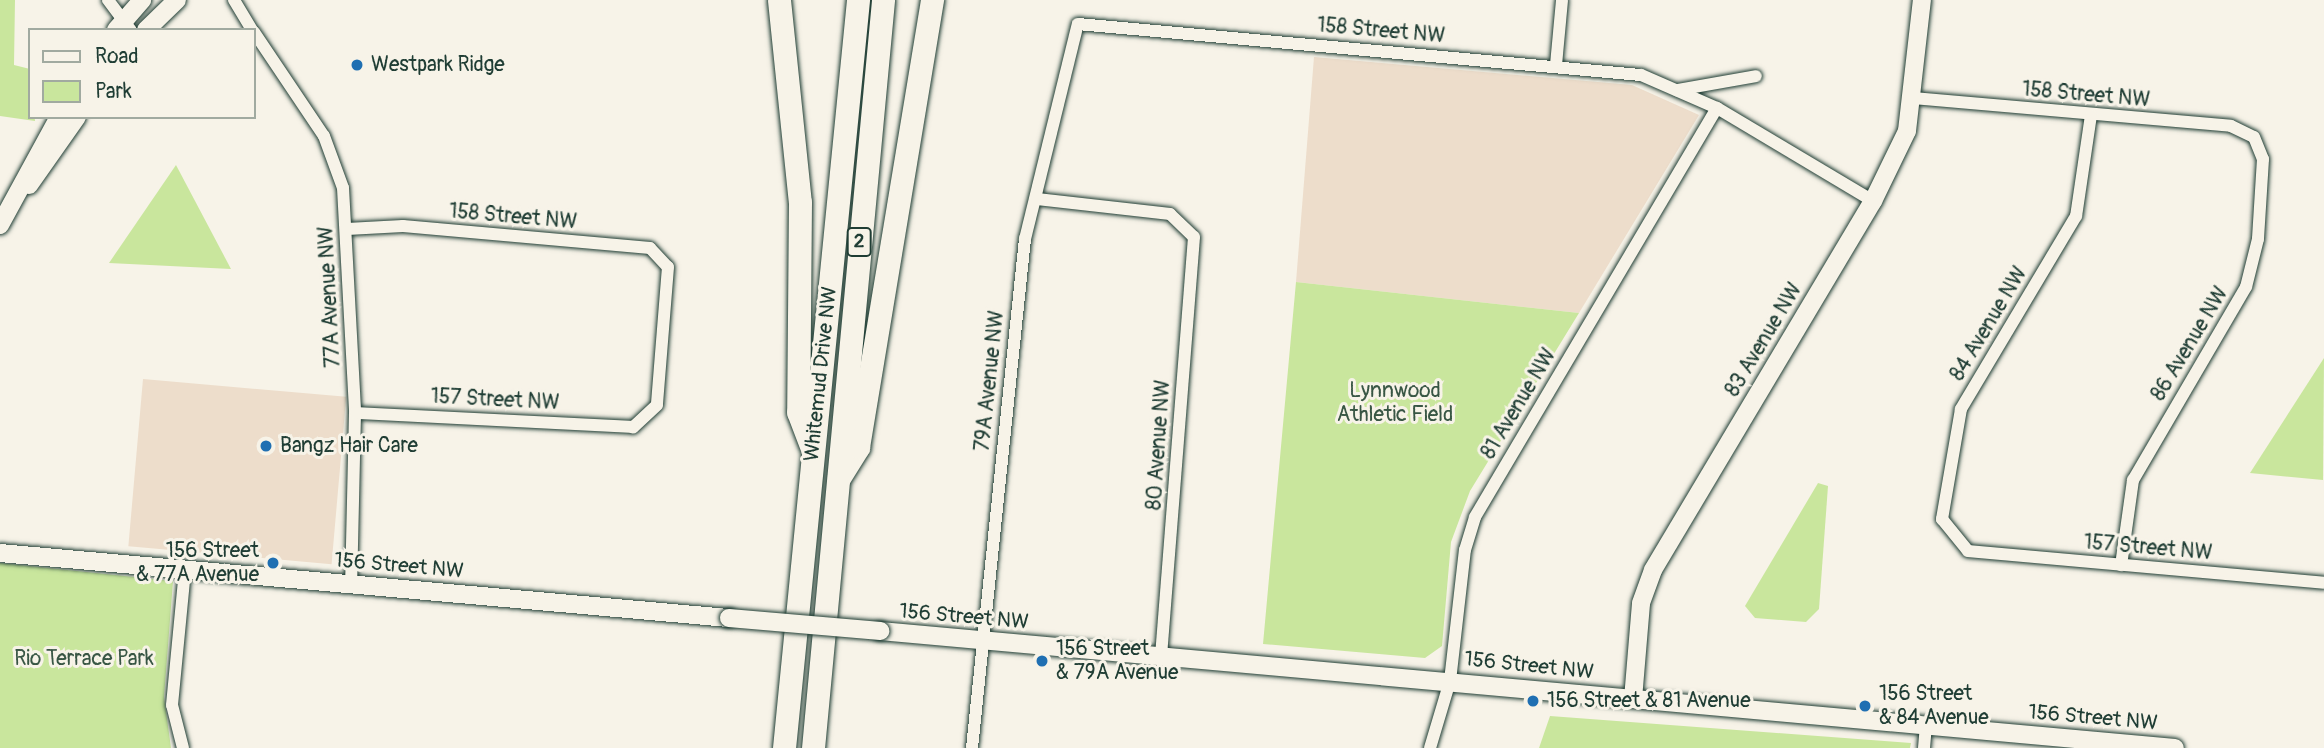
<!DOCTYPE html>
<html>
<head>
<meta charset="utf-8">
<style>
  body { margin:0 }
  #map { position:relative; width:2324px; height:748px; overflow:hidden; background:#f7f3e8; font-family:Pangolin,sans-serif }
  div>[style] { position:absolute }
  .built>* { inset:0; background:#edddcb; transform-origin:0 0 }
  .green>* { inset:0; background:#c9e69d }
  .roads { filter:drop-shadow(0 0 2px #1f3d34) drop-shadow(0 0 2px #1f3d34) }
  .street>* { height:12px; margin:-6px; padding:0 6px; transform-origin:6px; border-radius:6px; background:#f7f3e8 }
  .secondary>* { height:18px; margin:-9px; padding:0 9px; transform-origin:9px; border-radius:9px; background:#f7f3e8 }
  .highway>* { height:23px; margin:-11.5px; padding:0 11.5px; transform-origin:11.5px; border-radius:11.5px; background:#f7f3e8 }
  .bridges { filter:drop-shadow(0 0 2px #1f3d34) drop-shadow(0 0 2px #1f3d34) }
  .secondary-bridge>* { height:18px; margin:-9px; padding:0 9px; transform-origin:9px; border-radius:9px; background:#f7f3e8 }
  .dots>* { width:19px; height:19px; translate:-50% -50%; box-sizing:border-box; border:4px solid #f7f3e8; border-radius:50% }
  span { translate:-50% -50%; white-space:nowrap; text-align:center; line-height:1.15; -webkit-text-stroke:6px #f7f3e8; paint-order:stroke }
  .shield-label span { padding:2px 5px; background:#f7f3e8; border:2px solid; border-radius:5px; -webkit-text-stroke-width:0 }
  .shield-label { font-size:19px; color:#1f3d34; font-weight:700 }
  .street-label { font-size:21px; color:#1f3d34 }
  .poi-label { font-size:21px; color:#1f3d34 }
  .left { translate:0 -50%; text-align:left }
  .right { translate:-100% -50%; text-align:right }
  .park-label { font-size:21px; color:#385644 }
  .legend { position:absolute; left:28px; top:28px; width:228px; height:91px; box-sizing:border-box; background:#f7f3e8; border:2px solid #a1aaa0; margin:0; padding:9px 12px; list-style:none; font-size:21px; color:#1f3d34 }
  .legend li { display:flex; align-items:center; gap:14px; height:35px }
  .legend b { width:35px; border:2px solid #a1aaa0 }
</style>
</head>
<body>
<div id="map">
  <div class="built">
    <i style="clip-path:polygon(1314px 57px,1632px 85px,1699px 115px,1579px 313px,1296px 282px)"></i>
    <i style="left:143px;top:379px;width:204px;height:168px;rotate:5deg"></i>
  </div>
  <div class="green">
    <i style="clip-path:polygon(0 0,15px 0,14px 65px,30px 69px,35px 121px,0 116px)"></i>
    <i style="clip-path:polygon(176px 165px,231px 269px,109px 263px)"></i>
    <i style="clip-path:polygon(1296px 282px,1579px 313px,1470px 491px,1451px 542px,1442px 646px,1425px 658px,1263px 644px)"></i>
    <i style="clip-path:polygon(2324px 358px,2323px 480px,2250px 473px)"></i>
    <i style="clip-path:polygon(1818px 483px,1828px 486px,1819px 609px,1806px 622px,1755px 618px,1745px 606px)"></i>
    <i style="clip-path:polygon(0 563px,173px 581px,164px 697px,171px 748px,0 748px)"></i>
    <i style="clip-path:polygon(1550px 716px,1911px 743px,1910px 748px,1539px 748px)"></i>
  </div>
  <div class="roads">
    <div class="street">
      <i style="left:108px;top:0;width:38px;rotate:53deg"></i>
      <i style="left:234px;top:0;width:35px;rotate:59deg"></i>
      <i style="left:254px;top:32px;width:125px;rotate:56.1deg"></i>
      <i style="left:324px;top:136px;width:55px;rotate:69.9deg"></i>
      <i style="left:343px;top:188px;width:225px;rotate:86.9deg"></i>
      <i style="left:355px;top:413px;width:171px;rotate:91.3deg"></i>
      <i style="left:1556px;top:65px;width:65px;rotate:-84.7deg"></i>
      <i style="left:1677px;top:90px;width:80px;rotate:-10deg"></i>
      <i style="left:1913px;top:98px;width:319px;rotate:5deg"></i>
      <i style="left:2231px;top:126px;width:25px;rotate:26deg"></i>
      <i style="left:2254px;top:137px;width:24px;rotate:68deg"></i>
      <i style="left:2263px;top:159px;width:80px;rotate:93.6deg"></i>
      <i style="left:2258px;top:239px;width:49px;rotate:104deg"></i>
      <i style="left:2246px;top:287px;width:224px;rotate:120.3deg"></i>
      <i style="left:2133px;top:480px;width:86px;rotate:98deg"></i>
      <i style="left:2091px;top:115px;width:102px;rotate:98.4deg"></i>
      <i style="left:2076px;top:216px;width:225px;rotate:120.8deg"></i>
      <i style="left:1961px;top:409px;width:112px;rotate:99.8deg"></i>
      <i style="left:1942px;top:519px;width:41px;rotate:50.9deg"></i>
      <i style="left:1968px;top:551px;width:357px;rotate:5.1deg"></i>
      <i style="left:1037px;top:199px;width:134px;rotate:6.4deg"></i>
      <i style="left:1170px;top:214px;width:33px;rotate:44deg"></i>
      <i style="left:1194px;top:237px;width:420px;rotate:94.5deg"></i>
      <i style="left:347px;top:229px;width:56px;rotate:-3.1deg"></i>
      <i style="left:403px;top:226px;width:248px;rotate:5.1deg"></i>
      <i style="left:650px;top:248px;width:26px;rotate:47deg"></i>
      <i style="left:668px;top:267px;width:138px;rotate:94.6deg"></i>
      <i style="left:657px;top:405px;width:33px;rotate:137deg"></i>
      <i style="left:633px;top:427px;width:278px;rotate:-177.1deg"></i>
      <i style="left:183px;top:748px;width:44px;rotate:-104.3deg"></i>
      <i style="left:172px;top:705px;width:137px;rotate:-84.5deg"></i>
      <i style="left:972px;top:748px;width:512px;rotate:-84.06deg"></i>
      <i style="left:1025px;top:239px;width:221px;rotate:-76.2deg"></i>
      <i style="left:1078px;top:24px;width:565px;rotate:5.18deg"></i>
      <i style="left:1641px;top:75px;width:83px;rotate:23.5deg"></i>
      <i style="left:1717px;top:108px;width:182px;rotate:30.8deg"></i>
      <i style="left:1430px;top:748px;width:70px;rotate:-73.4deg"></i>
      <i style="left:1450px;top:681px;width:132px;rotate:-83.5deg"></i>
      <i style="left:1465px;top:550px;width:34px;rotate:-73deg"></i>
      <i style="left:1475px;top:517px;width:475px;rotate:-59.4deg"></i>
      <i style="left:1924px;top:748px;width:23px;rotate:-85deg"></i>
    </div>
    <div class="secondary">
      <i style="left:116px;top:30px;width:40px;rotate:-49deg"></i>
      <i style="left:146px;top:30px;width:43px;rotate:-44.1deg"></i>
      <i style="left:29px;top:185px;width:83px;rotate:-54.8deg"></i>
      <i style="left:0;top:225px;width:123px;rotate:-61.4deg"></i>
      <i style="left:0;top:553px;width:732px;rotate:5.1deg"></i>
      <i style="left:880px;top:631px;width:1300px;rotate:5.16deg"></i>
      <i style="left:1633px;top:699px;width:96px;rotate:-85.2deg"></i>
      <i style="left:1641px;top:603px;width:35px;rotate:-70deg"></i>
      <i style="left:1653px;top:570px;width:430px;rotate:-59.2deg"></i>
      <i style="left:1873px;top:201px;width:78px;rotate:-64.1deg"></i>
      <i style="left:1907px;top:131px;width:132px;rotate:-83.5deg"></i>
    </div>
    <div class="highway">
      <i style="left:779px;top:0;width:203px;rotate:84.1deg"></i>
      <i style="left:800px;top:202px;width:210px;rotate:90.5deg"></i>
      <i style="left:798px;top:412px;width:36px;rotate:69deg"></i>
      <i style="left:839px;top:478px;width:36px;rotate:-58deg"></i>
      <i style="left:858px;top:447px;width:453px;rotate:-80.6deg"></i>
      <i style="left:784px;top:748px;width:752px;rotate:-84.35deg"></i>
      <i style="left:813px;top:748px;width:751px;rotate:-84.65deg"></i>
    </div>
  </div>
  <div class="bridges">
    <div class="secondary-bridge">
      <i style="left:729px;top:618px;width:152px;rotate:4.9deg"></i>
    </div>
  </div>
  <div class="dots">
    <i style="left:357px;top:65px;background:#1f6fb2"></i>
    <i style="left:266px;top:446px;background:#1f6fb2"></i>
    <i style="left:273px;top:563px;background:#1f6fb2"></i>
    <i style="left:1042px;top:661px;background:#1f6fb2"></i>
    <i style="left:1533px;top:701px;background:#1f6fb2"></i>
    <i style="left:1865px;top:706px;background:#1f6fb2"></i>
  </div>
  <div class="shield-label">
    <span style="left:859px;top:242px">2</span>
  </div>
  <div class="street-label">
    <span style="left:1381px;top:31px;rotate:5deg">158 Street NW</span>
    <span style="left:2086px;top:95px;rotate:5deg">158 Street NW</span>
    <span style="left:513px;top:217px;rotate:5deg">158 Street NW</span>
    <span style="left:330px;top:297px;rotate:-93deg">77A Avenue NW</span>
    <span style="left:1989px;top:324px;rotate:-59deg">84 Avenue NW</span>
    <span style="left:1764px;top:340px;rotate:-59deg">83 Avenue NW</span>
    <span style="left:2190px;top:344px;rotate:-59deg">86 Avenue NW</span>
    <span style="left:821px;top:374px;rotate:-84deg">Whitemud Drive NW</span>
    <span style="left:990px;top:381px;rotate:-84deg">79A Avenue NW</span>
    <span style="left:495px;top:400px;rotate:3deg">157 Street NW</span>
    <span style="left:1519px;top:404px;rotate:-59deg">81 Avenue NW</span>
    <span style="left:1159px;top:445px;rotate:-86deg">80 Avenue NW</span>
    <span style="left:2148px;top:548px;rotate:5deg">157 Street NW</span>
    <span style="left:399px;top:566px;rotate:5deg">156 Street NW</span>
    <span style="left:964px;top:617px;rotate:5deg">156 Street NW</span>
    <span style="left:1529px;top:666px;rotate:6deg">156 Street NW</span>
    <span style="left:2093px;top:718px;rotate:5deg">156 Street NW</span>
  </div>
  <div class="poi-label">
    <span class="left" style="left:371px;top:65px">Westpark Ridge</span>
    <span class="left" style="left:280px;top:446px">Bangz Hair Care</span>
    <span class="right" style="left:259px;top:563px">156 Street<br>&amp; 77A Avenue</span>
    <span class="left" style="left:1056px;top:661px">156 Street<br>&amp; 79A Avenue</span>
    <span class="left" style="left:1879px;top:706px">156 Street<br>&amp; 84 Avenue</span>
    <span class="left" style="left:1547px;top:701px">156 Street &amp; 81 Avenue</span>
  </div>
  <div class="park-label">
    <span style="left:1395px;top:403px">Lynnwood<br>Athletic Field</span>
    <span style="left:84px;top:659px">Rio Terrace Park</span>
  </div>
  <ul class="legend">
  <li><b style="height:9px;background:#f7f3e8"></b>Road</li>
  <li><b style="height:19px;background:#c9e69d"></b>Park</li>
  </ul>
</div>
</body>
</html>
